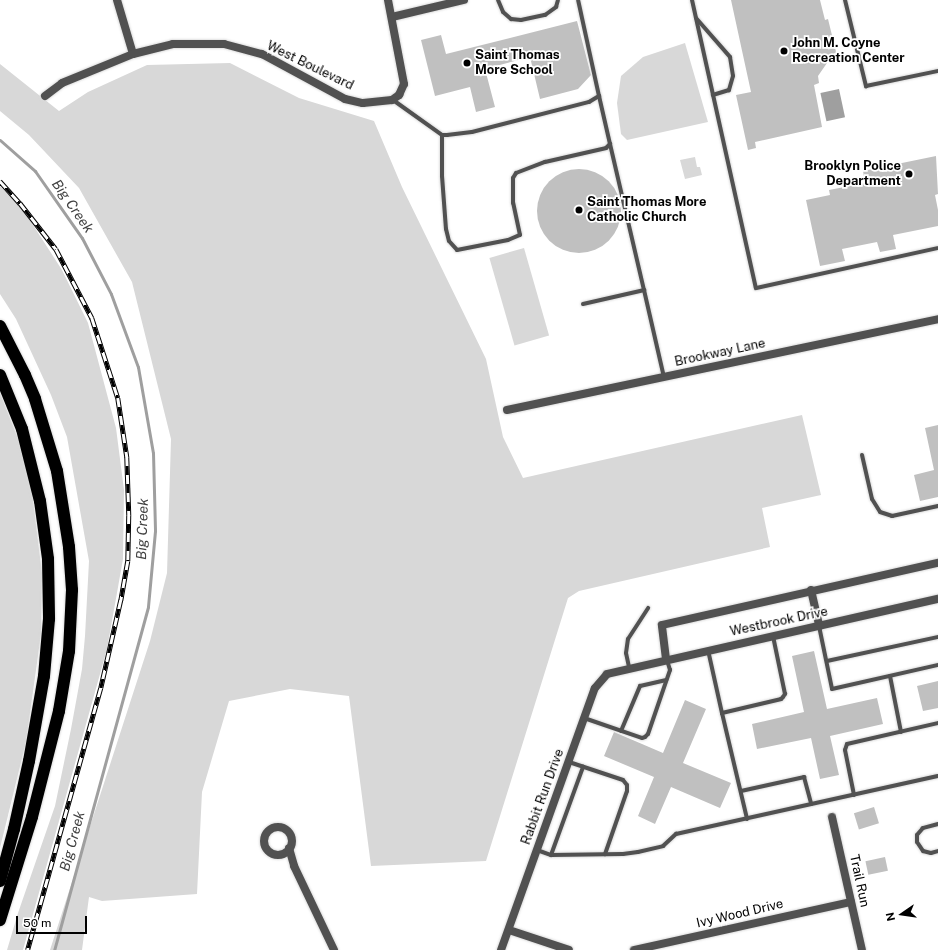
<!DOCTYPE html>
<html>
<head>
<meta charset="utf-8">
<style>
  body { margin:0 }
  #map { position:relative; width:938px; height:950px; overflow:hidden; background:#fff; font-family:"Public Sans",sans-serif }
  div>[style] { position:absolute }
  .green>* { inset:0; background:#d8d8d8; transform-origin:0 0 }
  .water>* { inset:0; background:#9f9f9f; transform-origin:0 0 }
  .stream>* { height:3px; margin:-1.5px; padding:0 1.5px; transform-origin:1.5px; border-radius:1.5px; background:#9f9f9f }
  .building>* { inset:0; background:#c0c0c0; transform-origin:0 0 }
  .round { border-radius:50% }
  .roads { filter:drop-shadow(0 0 1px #dbdbdb) drop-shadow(0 0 1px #dbdbdb) }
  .service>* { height:4px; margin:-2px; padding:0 2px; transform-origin:2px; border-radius:2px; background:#515151 }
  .minor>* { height:8px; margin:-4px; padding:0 4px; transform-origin:4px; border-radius:4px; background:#515151 }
  .minor>.ring { margin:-4px; padding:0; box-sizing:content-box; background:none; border:8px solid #515151; border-radius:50% }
  .motorway>* { height:12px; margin:-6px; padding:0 6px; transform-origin:6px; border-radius:6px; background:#000 }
  .rail>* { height:4.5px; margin-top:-2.25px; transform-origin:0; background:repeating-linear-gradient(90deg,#fff 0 9px,#000 0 18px); box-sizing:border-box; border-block:1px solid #000 }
  .dots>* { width:11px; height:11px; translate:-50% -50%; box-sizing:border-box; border:2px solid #fff; border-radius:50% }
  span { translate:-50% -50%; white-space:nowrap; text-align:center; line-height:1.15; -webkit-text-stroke:3.5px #fff; paint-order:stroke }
  .poi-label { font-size:13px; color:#000; font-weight:700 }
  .left { translate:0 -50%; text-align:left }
  .right { translate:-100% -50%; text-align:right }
  .street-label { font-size:13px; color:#000 }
  .water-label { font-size:14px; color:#404040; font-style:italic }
  .north { position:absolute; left:882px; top:894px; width:40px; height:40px; -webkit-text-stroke:3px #fff; paint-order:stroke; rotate:257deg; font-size:11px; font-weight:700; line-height:16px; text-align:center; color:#000 }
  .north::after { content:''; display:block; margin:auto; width:14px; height:18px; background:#000; clip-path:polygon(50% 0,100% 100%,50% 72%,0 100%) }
  .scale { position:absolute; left:16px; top:916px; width:71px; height:18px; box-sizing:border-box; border:2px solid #000; border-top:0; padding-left:5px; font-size:12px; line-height:14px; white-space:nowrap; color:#000; -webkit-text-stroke:3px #fff; paint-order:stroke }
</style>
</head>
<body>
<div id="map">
  <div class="green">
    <i style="clip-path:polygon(685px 43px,708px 122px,627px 140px,621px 134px,617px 103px,621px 76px,643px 57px)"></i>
    <i style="clip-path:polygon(230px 63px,299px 98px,374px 121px,402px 187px,486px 359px,503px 437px,523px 478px,802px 415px,821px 495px,762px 508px,770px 547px,579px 591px,568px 598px,486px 861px,371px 866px,349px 696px,290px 689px,229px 701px,202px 792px,197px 894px,102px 901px,89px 897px,82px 950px,50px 950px,150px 641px,167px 573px,171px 439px,132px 282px,79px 188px,29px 135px,0 111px,0 64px,59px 111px,88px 92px,147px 65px)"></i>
    <i style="clip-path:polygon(695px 157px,697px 167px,700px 167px,702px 175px,685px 179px,680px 160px)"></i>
    <i style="clip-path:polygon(0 186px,24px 211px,62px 270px,88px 323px,116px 428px,124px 490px,123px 559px,107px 649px,23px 950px,7px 950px,18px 913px,55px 806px,71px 729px,82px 669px,85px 636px,89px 561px,67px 437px,51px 395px,16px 319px,0 294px)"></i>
    <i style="left:524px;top:248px;width:91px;height:36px;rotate:74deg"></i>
    <i style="clip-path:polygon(0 393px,19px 441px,30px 476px,42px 573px,41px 634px,26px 742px,0 848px)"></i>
  </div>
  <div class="water">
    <i style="left:839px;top:89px;width:29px;height:19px;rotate:78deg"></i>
  </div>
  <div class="stream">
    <i style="left:0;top:140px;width:47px;rotate:41.5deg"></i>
    <i style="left:35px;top:171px;width:82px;rotate:55deg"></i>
    <i style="left:82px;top:238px;width:63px;rotate:62.6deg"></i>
    <i style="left:111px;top:294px;width:78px;rotate:69.7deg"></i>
    <i style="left:138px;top:367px;width:87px;rotate:80.1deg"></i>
    <i style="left:153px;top:453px;width:78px;rotate:88.5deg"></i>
    <i style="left:155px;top:531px;width:76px;rotate:95.3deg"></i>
    <i style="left:148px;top:607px;width:356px;rotate:105.3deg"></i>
  </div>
  <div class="building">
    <i style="clip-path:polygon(731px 0,820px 0,825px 20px,828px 19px,838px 60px,827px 63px,818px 76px,819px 83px,814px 85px,822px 127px,755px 142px,756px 148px,748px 150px,736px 95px,751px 92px)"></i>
    <i style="clip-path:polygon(577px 21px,591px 75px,578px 89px,540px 99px,530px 57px,485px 69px,495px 107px,476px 112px,470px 87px,435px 96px,421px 40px,441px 35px,446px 54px)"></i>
    <i style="clip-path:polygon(936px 156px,938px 194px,935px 195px,938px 210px,938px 226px,893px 235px,896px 249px,880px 252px,877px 242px,842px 249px,845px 261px,820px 266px,806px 200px,830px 195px,829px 190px,865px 183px,863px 171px)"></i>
    <i class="round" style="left:537px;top:169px;width:84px;height:84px"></i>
    <i style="clip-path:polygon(938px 425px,938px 497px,920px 501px,914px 475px,934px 470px,925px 428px)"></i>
    <i style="clip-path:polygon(814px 651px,827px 709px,877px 698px,883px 724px,830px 736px,839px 775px,820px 779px,811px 738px,757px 749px,752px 724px,804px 712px,792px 656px)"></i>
    <i style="clip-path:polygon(938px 681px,938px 708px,923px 711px,917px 686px)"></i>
    <i style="clip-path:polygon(685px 700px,706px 709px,683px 763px,731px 783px,720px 808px,671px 787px,655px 824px,638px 816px,654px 777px,604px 756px,614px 732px,663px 753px)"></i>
    <i style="left:874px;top:807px;width:17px;height:21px;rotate:73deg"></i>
    <i style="left:885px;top:857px;width:14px;height:20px;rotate:78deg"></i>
  </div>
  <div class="roads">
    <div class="service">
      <i style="left:498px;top:0;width:13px;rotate:67deg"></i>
      <i style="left:503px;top:12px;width:11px;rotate:41deg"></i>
      <i style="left:511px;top:19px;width:10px;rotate:6deg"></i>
      <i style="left:521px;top:20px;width:25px;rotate:-12deg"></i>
      <i style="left:545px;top:15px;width:14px;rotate:-36deg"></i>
      <i style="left:556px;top:7px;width:7px;rotate:-74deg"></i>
      <i style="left:692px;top:0;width:295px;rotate:77.5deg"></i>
      <i style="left:756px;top:288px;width:186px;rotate:-12.4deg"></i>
      <i style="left:845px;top:0;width:89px;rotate:76.3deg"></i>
      <i style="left:866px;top:86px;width:74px;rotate:-11.8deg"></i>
      <i style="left:696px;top:18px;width:52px;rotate:48.9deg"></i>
      <i style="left:730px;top:57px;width:19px;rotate:81deg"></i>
      <i style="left:733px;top:76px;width:15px;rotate:106deg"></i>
      <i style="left:729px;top:90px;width:17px;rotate:163deg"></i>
      <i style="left:393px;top:100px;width:60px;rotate:35.5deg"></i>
      <i style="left:442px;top:135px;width:5px"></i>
      <i style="left:447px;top:135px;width:25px;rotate:-7deg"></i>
      <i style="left:472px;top:132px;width:121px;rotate:-14.4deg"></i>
      <i style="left:589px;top:102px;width:12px;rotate:-31deg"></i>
      <i style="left:599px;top:96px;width:98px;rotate:-102.3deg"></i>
      <i style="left:442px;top:135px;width:41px;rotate:90deg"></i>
      <i style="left:442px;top:176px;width:53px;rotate:85.7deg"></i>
      <i style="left:446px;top:229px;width:12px;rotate:76deg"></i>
      <i style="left:449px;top:241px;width:12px;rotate:48deg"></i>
      <i style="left:457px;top:250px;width:52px;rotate:-11.1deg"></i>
      <i style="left:508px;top:240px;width:13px;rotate:-23deg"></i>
      <i style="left:520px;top:235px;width:33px;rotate:-102deg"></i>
      <i style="left:513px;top:203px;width:25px;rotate:-90deg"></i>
      <i style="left:513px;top:178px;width:6px;rotate:-59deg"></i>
      <i style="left:516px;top:173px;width:31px;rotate:-21deg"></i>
      <i style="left:545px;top:162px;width:63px;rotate:-12.9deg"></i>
      <i style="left:606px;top:148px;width:6px;rotate:-45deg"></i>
      <i style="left:610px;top:144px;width:49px;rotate:-102.9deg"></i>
      <i style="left:610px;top:144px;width:150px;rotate:76.9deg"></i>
      <i style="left:583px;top:304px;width:63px;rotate:-12.9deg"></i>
      <i style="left:644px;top:290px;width:89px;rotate:77.1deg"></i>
      <i style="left:862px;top:455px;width:45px;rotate:77.2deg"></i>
      <i style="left:872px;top:499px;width:15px;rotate:58deg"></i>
      <i style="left:880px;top:512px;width:13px;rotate:18deg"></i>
      <i style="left:892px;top:516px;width:47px;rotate:-12.3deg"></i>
      <i style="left:819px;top:626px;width:64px;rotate:78.3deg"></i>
      <i style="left:832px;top:689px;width:109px;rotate:-12.8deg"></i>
      <i style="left:708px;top:650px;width:65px;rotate:77.5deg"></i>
      <i style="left:722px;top:713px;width:61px;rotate:-13.3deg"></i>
      <i style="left:781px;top:699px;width:3px;rotate:-45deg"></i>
      <i style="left:783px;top:697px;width:4px;rotate:-56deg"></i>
      <i style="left:785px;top:694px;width:59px;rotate:-101.7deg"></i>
      <i style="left:827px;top:661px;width:114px;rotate:-12.2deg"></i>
      <i style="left:629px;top:667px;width:14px;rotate:-102deg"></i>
      <i style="left:626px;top:653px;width:14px;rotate:-82deg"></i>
      <i style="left:628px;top:639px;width:37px;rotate:-57deg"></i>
      <i style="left:890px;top:676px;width:57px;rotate:78.9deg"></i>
      <i style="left:722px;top:713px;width:109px;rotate:76.7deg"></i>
      <i style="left:584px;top:718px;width:61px;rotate:19deg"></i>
      <i style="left:642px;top:738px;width:3px;rotate:-18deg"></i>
      <i style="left:645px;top:737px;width:4px;rotate:-45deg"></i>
      <i style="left:648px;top:734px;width:68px;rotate:-71deg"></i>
      <i style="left:670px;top:670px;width:10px;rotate:-107deg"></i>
      <i style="left:621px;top:731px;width:49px;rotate:-67.1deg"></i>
      <i style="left:640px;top:686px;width:27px;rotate:-13deg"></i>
      <i style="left:569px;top:762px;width:57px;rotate:18.4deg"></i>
      <i style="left:623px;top:780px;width:6px;rotate:51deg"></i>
      <i style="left:627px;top:785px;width:6px;rotate:90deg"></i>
      <i style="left:627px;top:791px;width:67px;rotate:109.2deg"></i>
      <i style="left:741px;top:791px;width:65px;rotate:-12.5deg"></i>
      <i style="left:804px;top:777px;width:28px;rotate:75deg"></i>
      <i style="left:854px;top:795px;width:46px;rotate:-101.3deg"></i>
      <i style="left:845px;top:750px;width:6px;rotate:-72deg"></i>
      <i style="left:847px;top:744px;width:93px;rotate:-13deg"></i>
      <i style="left:938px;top:824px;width:16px;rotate:165deg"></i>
      <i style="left:923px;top:828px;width:9px;rotate:131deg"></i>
      <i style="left:917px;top:835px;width:7px;rotate:90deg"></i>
      <i style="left:917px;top:842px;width:11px;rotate:56deg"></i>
      <i style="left:923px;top:851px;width:8px;rotate:14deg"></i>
      <i style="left:931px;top:853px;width:7px;rotate:-16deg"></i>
      <i style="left:537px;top:850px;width:15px;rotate:20deg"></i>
      <i style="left:551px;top:855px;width:72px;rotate:-0.8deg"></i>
      <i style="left:623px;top:854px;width:15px;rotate:-8deg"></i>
      <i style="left:638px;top:852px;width:26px;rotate:-13deg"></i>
      <i style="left:663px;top:846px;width:18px;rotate:-43deg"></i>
      <i style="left:676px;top:834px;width:268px;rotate:-12.5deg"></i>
      <i style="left:551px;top:855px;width:94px;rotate:-70deg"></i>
    </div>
    <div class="minor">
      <i style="left:117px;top:0;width:56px;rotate:73.5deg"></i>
      <i style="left:392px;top:17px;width:74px;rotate:-13.3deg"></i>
      <i style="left:45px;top:96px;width:21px;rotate:-37deg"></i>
      <i style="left:62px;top:83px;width:77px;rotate:-22.2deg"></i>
      <i style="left:133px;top:54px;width:41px;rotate:-14deg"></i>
      <i style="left:173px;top:44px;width:51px"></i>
      <i style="left:224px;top:44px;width:39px;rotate:15deg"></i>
      <i style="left:262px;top:54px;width:94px;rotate:28.5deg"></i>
      <i style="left:345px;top:99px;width:18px;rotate:13deg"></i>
      <i style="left:363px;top:103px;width:29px;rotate:-6deg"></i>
      <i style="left:392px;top:100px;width:9px;rotate:-36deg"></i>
      <i style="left:399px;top:95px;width:12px;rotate:-66deg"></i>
      <i style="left:404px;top:84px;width:86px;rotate:-100.8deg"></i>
      <i style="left:507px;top:410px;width:441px;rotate:-11.9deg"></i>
      <i style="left:811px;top:590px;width:37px;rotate:77deg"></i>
      <i style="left:666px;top:659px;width:34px;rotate:-97deg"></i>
      <i style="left:662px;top:625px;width:283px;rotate:-12.7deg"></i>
      <i style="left:832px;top:817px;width:136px;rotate:77.3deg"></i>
      <i class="ring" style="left:264px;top:827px;width:20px;height:20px"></i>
      <i style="left:289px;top:848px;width:19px;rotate:74deg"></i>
      <i style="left:294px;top:866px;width:93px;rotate:64.5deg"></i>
      <i style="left:509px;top:930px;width:63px;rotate:18.4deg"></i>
      <i style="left:501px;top:950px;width:278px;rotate:-70.3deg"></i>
      <i style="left:595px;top:688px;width:18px;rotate:-49deg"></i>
      <i style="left:607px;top:674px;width:339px;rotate:-12.8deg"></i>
      <i style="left:634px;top:950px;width:222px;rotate:-12.5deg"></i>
    </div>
    <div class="motorway">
      <i style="left:0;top:326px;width:55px;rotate:63deg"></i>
      <i style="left:25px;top:375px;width:26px;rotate:67deg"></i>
      <i style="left:35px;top:399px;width:75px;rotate:73deg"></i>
      <i style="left:57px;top:471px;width:77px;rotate:81deg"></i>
      <i style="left:69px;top:547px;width:43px;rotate:86deg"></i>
      <i style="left:72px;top:590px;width:61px;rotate:92.8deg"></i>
      <i style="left:69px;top:651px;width:61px;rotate:99.5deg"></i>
      <i style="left:59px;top:711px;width:109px;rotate:104.3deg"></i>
      <i style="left:32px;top:817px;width:108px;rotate:107.3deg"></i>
      <i style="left:0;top:375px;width:58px;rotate:67.8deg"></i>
      <i style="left:22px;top:429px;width:74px;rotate:76deg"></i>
      <i style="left:40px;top:501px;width:59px;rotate:82.1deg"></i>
      <i style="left:48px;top:559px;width:60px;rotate:89deg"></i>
      <i style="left:49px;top:619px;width:57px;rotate:95deg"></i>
      <i style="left:44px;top:676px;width:86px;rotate:100deg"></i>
      <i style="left:29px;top:761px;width:70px;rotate:102.4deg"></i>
      <i style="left:14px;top:829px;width:54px;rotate:105.1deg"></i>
    </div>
  </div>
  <div class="rail">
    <i style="left:0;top:181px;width:30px;rotate:48deg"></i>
    <i style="left:20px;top:203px;width:58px;rotate:52deg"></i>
    <i style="left:56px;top:249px;width:78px;rotate:62.4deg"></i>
    <i style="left:92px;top:318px;width:84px;rotate:72deg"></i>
    <i style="left:118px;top:398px;width:60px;rotate:81.3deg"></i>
    <i style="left:127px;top:457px;width:58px;rotate:88deg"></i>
    <i style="left:129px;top:515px;width:46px;rotate:91.2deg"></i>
    <i style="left:128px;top:561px;width:40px;rotate:100deg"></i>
    <i style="left:121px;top:600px;width:90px;rotate:102.8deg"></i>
    <i style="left:101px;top:688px;width:272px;rotate:105.6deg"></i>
  </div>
  <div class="dots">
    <i style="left:784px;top:51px;background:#000"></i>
    <i style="left:467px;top:63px;background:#000"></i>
    <i style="left:909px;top:174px;background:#000"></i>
    <i style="left:579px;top:210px;background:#000"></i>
  </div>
  <div class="poi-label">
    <span class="left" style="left:792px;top:51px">John M. Coyne<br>Recreation Center</span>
    <span class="left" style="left:475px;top:63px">Saint Thomas<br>More School</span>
    <span class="right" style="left:901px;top:174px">Brooklyn Police<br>Department</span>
    <span class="left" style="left:587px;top:210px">Saint Thomas More<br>Catholic Church</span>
  </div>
  <div class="street-label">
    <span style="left:310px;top:66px;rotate:26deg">West Boulevard</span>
    <span style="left:720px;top:353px;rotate:-12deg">Brookway Lane</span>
    <span style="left:779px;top:622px;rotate:-12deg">Westbrook Drive</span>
    <span style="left:543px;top:797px;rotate:-70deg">Rabbit Run Drive</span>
    <span style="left:859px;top:881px;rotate:78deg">Trail Run</span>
    <span style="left:740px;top:914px;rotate:-13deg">Ivy Wood Drive</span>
  </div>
  <div class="water-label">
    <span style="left:73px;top:206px;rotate:55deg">Big Creek</span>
    <span style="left:142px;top:529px;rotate:-88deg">Big Creek</span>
    <span style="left:72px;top:841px;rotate:-75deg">Big Creek</span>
  </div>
  <div class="north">N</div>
  <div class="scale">50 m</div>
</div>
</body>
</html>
